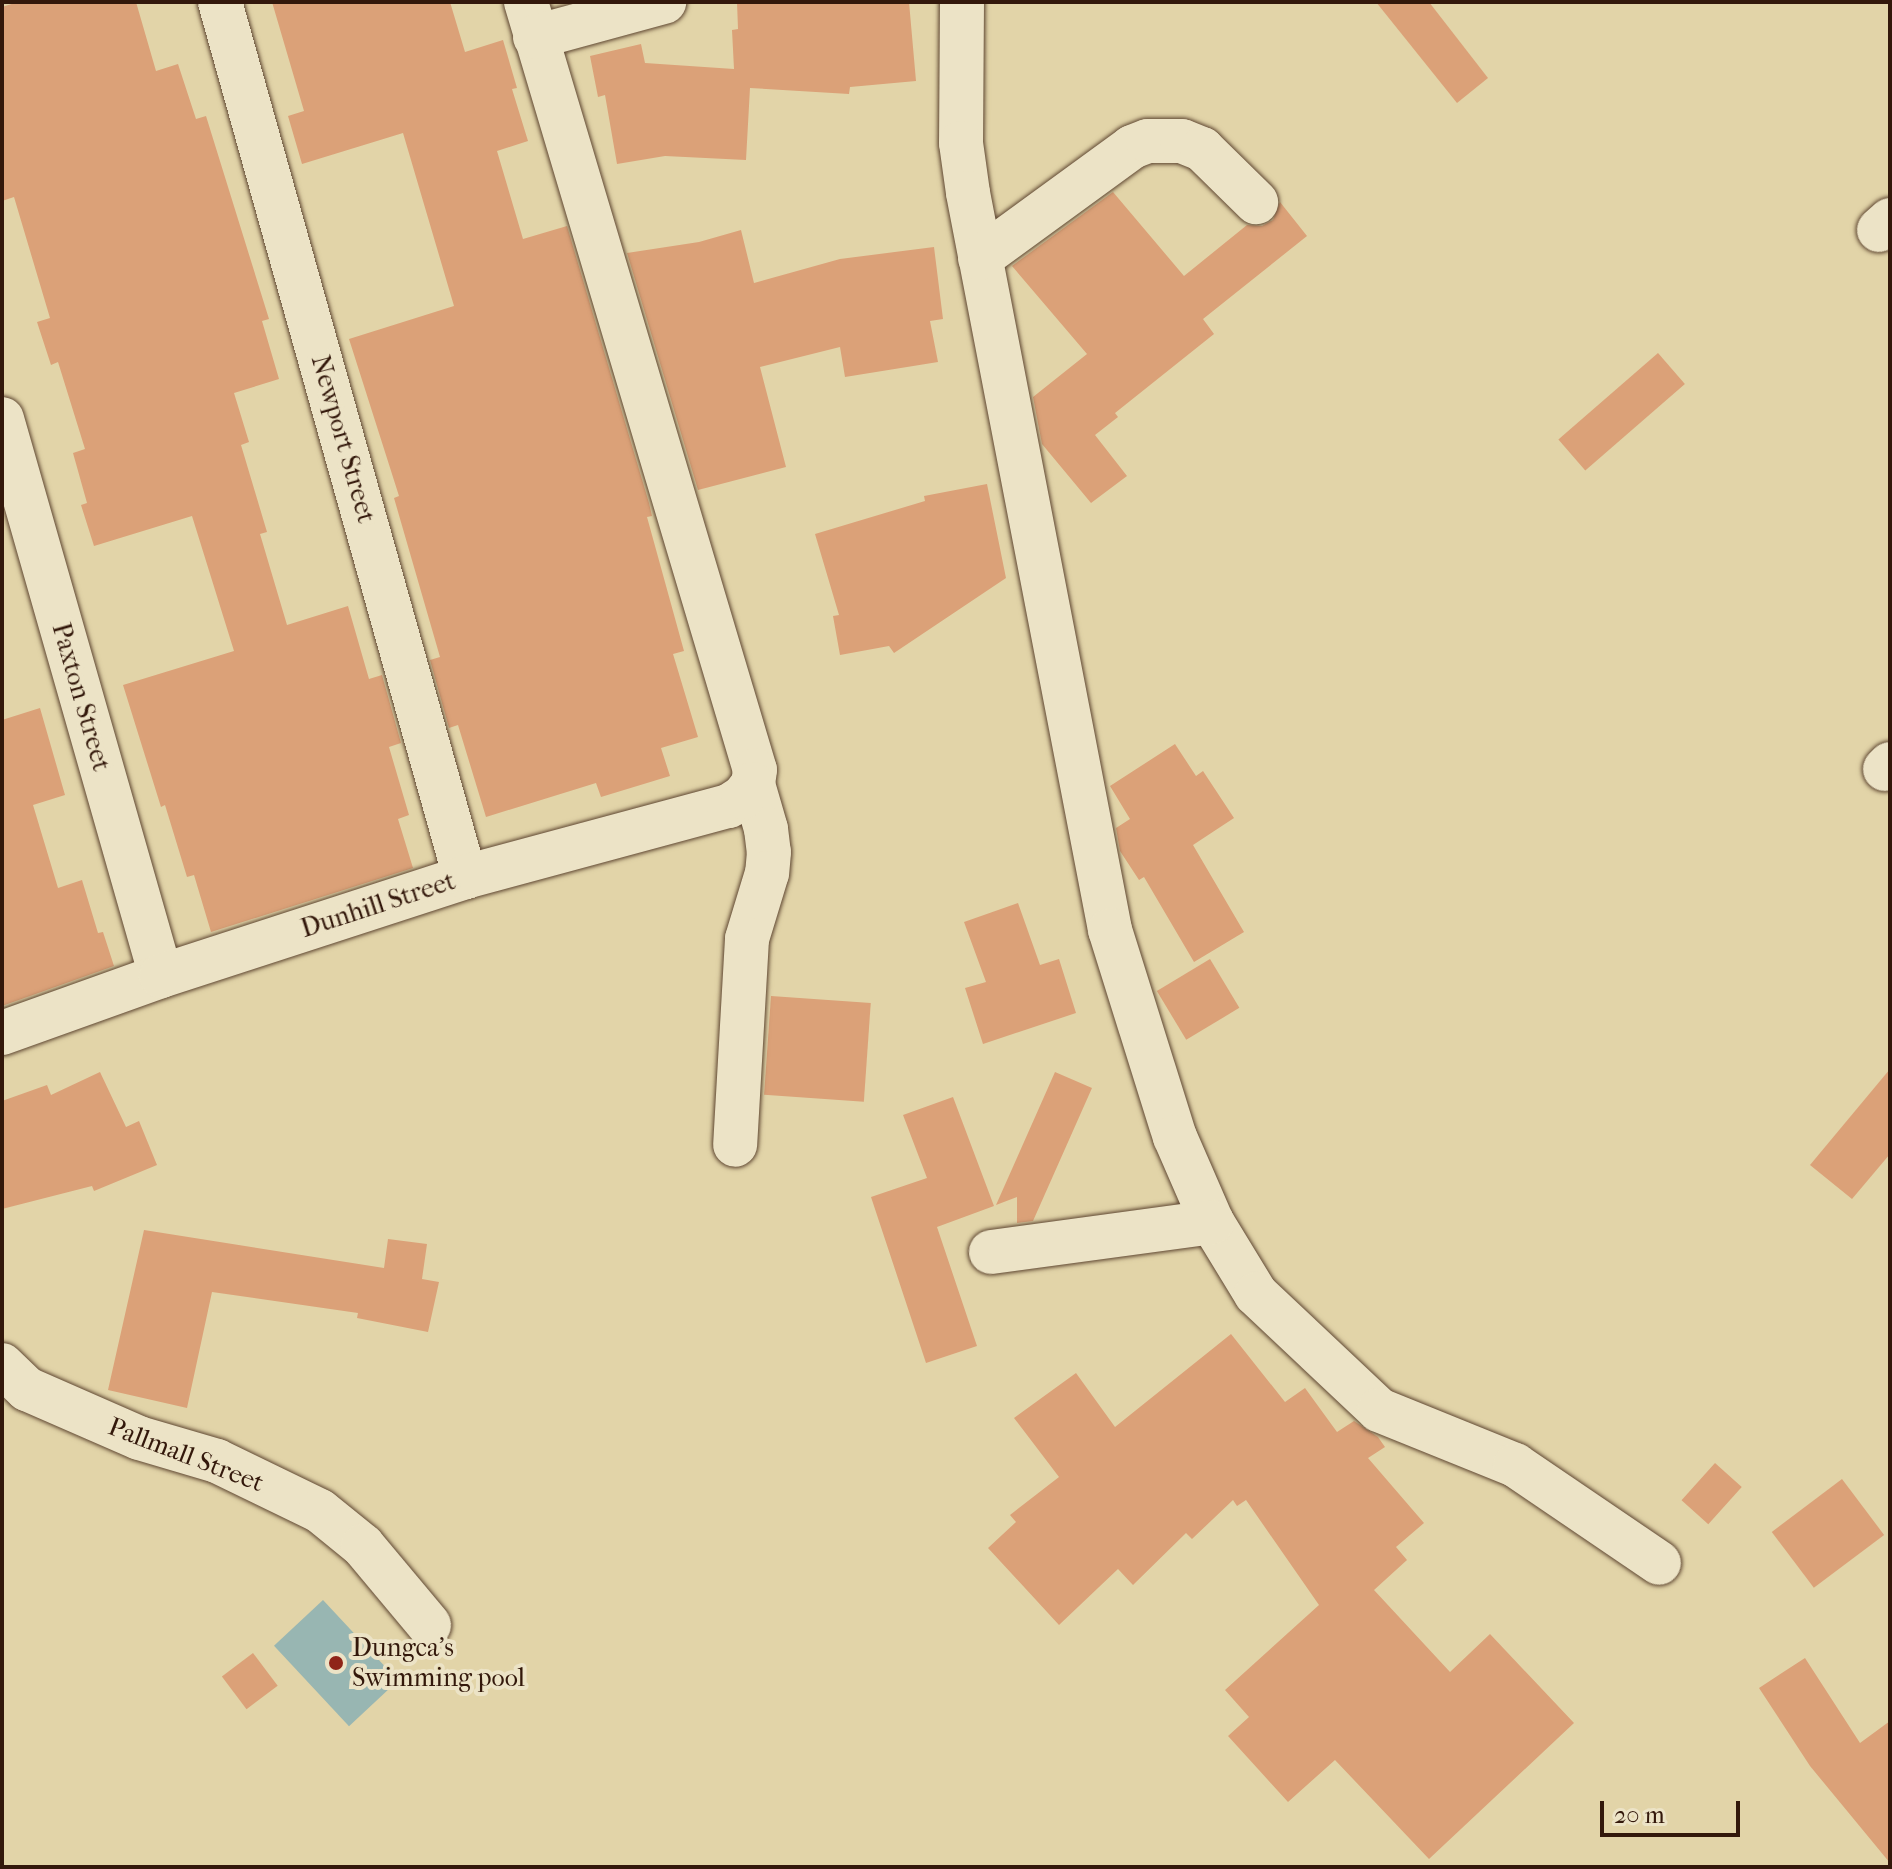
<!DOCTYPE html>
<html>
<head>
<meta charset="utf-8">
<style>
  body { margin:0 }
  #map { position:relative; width:1892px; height:1869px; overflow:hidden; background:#e2d4a8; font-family:"IM FELL French Canon",serif }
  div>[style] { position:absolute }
  .water>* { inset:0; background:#98b6b2; transform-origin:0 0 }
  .building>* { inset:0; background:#dba178; transform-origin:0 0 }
  .roads { filter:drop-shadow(0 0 2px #5f4732) drop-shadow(0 0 2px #5f4732) }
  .minor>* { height:44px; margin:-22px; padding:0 22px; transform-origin:22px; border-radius:22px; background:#ece3c6 }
  .dots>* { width:22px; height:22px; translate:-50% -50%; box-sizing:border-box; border:4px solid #ece3c6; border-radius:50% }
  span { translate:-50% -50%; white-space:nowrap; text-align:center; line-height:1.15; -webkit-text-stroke:8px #ece3c6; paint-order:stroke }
  .street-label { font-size:26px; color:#33180b }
  .poi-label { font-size:26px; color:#33180b }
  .left { translate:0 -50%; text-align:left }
  .frame { position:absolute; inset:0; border:4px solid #33180b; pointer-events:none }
  .scale { position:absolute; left:1600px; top:1801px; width:140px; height:36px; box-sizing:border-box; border:4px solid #33180b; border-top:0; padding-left:10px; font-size:24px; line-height:28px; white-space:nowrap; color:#33180b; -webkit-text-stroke:6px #ece3c6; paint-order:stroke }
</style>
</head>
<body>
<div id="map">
  <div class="water">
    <i style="left:323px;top:1600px;width:110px;height:67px;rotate:47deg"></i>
  </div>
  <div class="building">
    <i style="clip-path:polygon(18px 2px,136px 2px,156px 71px,178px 64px,196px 119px,206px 116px,269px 319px,262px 321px,279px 379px,234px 393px,249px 442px,241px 445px,267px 532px,260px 534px,287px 625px,348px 606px,369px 679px,382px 675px,401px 743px,389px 747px,409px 815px,398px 819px,413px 868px,211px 932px,194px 875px,187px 877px,165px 805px,161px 807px,123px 685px,234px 651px,192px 516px,94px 546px,81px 505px,87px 503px,73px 453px,85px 449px,58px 362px,51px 365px,37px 322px,50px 318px,14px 197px,2px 201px,2px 7px)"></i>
    <i style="clip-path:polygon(272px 2px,450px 2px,465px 52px,503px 40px,517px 88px,512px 89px,528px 141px,497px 151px,523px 239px,567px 226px,649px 503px,652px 516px,647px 517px,684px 651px,673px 654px,698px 737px,661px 748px,670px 776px,601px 797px,596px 783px,486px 817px,458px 725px,449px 728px,430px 660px,440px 657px,394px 498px,399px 496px,349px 339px,454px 306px,403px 133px,302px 164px,288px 116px,304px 111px)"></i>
    <i style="clip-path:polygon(737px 2px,909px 2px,916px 81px,850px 87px,849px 94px,750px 88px,746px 160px,665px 156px,617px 164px,605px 95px,598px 97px,590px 56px,641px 44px,645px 63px,734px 69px,732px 30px,738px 29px)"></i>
    <i style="clip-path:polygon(1376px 2px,1429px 2px,1488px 78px,1457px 103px)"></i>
    <i style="clip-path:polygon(1113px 192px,1184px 276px,1247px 225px,1262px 226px,1273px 220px,1280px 202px,1307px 236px,1203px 319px,1214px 334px,1115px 413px,1118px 417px,1095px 435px,1127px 476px,1091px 503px,1042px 444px,1033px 397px,1087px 354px,1012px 266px)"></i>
    <i style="clip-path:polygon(741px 230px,754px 283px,840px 259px,934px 247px,943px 319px,930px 321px,938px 362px,845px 377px,840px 347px,760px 367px,786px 467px,698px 490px,627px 253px,699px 242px)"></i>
    <i style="left:1658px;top:353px;width:41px;height:132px;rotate:49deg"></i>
    <i style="clip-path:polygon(987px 484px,1006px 578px,894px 653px,889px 646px,840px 655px,833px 616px,839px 615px,815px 534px,925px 501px,924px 496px)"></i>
    <i style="clip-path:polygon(40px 708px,65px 795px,33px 805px,58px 888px,82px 880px,98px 933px,103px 932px,114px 966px,2px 1006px,2px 720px)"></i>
    <i style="clip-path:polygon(1175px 744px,1196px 776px,1203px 771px,1234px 818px,1193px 845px,1244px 932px,1194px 962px,1144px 877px,1139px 880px,1120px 851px,1116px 828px,1130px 819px,1110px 786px)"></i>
    <i style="clip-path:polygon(1018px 903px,1040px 965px,1059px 959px,1076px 1013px,983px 1044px,965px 988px,986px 982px,964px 922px)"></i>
    <i style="left:1210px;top:959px;width:57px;height:62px;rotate:59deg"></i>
    <i style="left:771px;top:996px;width:100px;height:99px;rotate:4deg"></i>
    <i style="clip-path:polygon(1890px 1069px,1890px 1154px,1852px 1199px,1810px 1165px)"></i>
    <i style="clip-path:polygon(100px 1072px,126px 1127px,139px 1121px,157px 1165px,94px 1191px,92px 1186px,2px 1209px,2px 1101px,47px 1085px,51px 1095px)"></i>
    <i style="clip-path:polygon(1055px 1072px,1092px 1088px,1033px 1221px,1017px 1223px,1017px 1197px,996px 1205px)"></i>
    <i style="clip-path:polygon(953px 1097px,994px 1206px,937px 1227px,977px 1346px,926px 1363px,871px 1197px,927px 1178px,903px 1115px)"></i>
    <i style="clip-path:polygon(144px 1230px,384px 1268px,388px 1239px,427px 1244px,422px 1279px,439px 1282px,428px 1332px,357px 1318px,358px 1313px,212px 1292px,187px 1408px,108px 1390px)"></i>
    <i style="clip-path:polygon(1231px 1334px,1285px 1402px,1305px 1388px,1337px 1432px,1354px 1421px,1378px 1437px,1385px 1447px,1368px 1458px,1424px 1523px,1396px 1547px,1407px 1560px,1374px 1590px,1450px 1672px,1490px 1634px,1574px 1723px,1429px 1859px,1335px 1760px,1288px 1802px,1228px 1736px,1249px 1717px,1225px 1690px,1319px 1605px,1246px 1500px,1237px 1506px,1233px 1500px,1192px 1539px,1186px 1533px,1133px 1585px,1118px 1569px,1059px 1625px,988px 1548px,1016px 1522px,1010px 1515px,1059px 1477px,1014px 1418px,1076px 1373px,1115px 1427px)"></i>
    <i style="left:1715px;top:1463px;width:36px;height:50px;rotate:42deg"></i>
    <i style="left:1842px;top:1479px;width:70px;height:88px;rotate:53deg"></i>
    <i style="left:253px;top:1653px;width:41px;height:39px;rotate:53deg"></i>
    <i style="clip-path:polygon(1805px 1658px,1860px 1743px,1890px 1721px,1890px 1863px,1810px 1766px,1759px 1688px)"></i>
  </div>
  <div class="roads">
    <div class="minor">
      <i style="left:220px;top:2px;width:909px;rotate:74.36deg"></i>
      <i style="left:526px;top:2px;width:801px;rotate:73.4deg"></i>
      <i style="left:755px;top:770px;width:14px;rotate:98deg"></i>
      <i style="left:753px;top:784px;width:47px;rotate:73.9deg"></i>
      <i style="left:766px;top:829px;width:23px;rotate:83deg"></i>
      <i style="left:769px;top:852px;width:21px;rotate:95deg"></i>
      <i style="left:767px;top:873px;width:69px;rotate:106.9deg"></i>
      <i style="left:747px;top:939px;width:206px;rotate:93.3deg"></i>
      <i style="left:962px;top:2px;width:141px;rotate:90.4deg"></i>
      <i style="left:961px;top:143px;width:50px;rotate:82deg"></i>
      <i style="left:968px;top:193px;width:751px;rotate:79.09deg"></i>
      <i style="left:1110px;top:930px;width:217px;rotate:72.6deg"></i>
      <i style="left:1175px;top:1137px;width:93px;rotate:66.5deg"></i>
      <i style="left:1212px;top:1222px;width:84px;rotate:58.6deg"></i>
      <i style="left:1256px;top:1294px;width:169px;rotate:43.3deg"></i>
      <i style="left:1379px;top:1410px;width:147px;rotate:22deg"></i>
      <i style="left:1515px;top:1465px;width:174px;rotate:34.2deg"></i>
      <i style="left:535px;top:37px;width:134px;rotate:-15.2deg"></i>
      <i style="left:1879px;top:230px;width:15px;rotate:-42deg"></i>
      <i style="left:980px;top:258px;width:188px;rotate:-36.1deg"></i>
      <i style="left:1132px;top:147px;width:17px;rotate:-21deg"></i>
      <i style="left:1148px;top:141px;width:34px"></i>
      <i style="left:1182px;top:141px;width:22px;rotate:22deg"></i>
      <i style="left:1202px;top:149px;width:76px;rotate:44.5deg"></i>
      <i style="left:2px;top:419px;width:579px;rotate:74.07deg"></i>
      <i style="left:1885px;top:769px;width:7px;rotate:-45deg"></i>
      <i style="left:2px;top:1033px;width:169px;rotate:-19.7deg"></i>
      <i style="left:161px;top:976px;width:320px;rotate:-18deg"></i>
      <i style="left:465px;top:877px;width:273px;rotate:-15.1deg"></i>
      <i style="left:729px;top:806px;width:17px;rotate:-33deg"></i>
      <i style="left:743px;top:797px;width:16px;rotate:-52deg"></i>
      <i style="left:991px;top:1252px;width:223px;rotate:-7.7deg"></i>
      <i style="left:2px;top:1365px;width:35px;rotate:44deg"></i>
      <i style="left:27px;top:1389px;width:122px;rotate:23.6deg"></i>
      <i style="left:139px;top:1438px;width:81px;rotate:16.4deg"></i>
      <i style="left:217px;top:1461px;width:114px;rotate:25.9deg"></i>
      <i style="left:320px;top:1511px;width:55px;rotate:39.1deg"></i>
      <i style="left:363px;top:1546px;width:103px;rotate:50.1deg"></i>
    </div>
  </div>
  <div class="dots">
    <i style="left:336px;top:1663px;background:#8f2418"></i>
  </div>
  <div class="street-label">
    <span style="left:343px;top:439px;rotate:74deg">Newport Street</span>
    <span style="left:81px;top:697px;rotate:74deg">Paxton Street</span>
    <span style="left:378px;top:905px;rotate:-18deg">Dunhill Street</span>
    <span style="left:186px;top:1455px;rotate:21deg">Pallmall Street</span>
  </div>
  <div class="poi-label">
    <span class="left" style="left:352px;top:1663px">Dungca's<br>Swimming pool</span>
  </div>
  <div class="frame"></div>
  <div class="scale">20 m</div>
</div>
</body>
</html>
